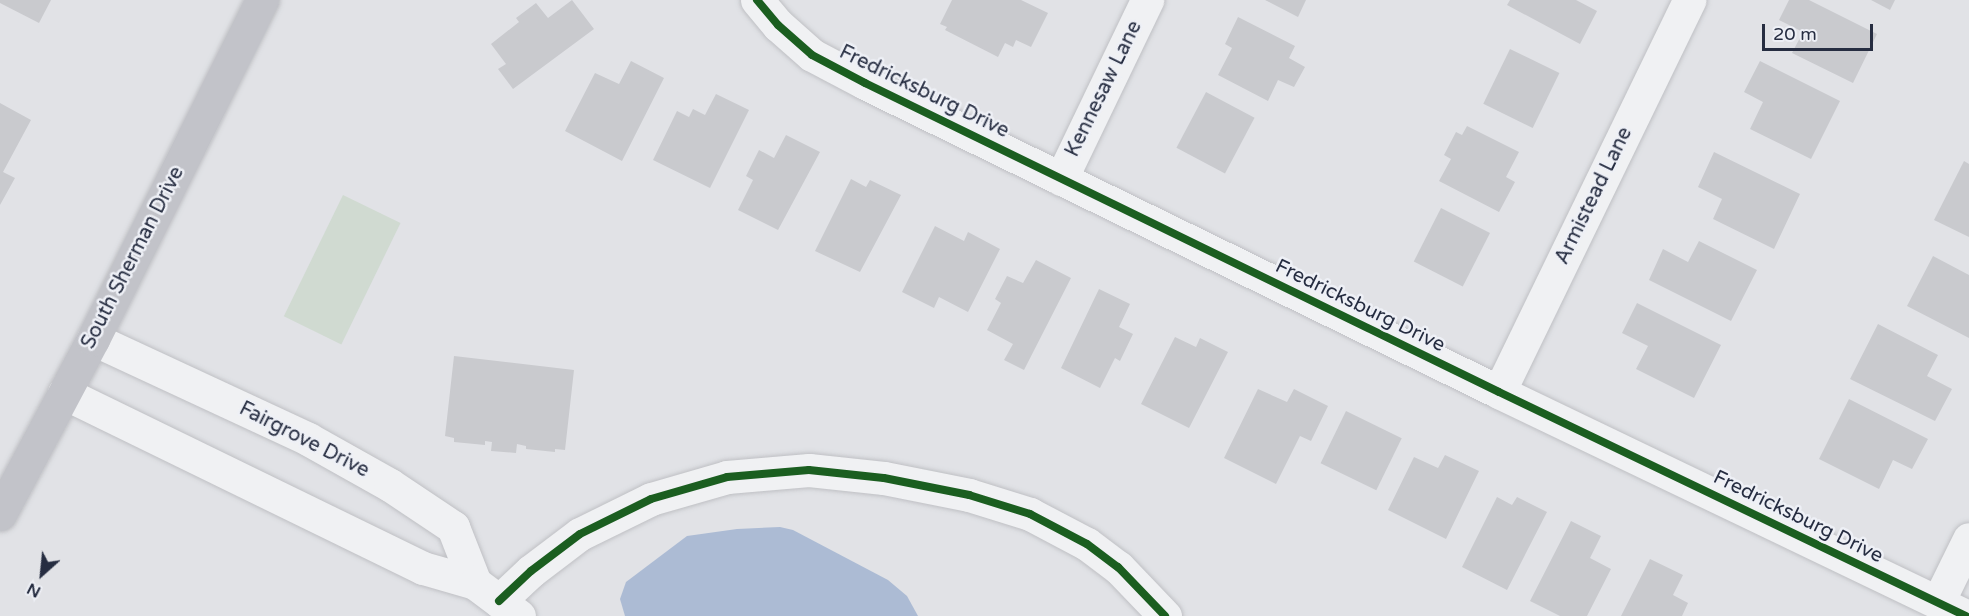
<!DOCTYPE html>
<html>
<head>
<meta charset="utf-8">
<style>
  body { margin:0 }
  #map { position:relative; width:1969px; height:616px; overflow:hidden; background:#e1e2e6; font-family:"Varela Round",sans-serif }
  div>[style] { position:absolute }
  .green>* { inset:0; background:#d0dad1; transform-origin:0 0 }
  .water>* { inset:0; background:#acbbd4 }
  .building>* { inset:0; background:#c9cace; transform-origin:0 0 }
  .roads { filter:drop-shadow(0 0 2px #bfc0c4) drop-shadow(0 0 2px #bfc0c4) }
  .street>* { height:33px; margin:-16.5px; padding:0 16.5px; transform-origin:16.5px; border-radius:16.5px; background:#f0f1f3 }
  .secondary>* { height:33px; margin:-16.5px; padding:0 16.5px; transform-origin:16.5px; border-radius:16.5px; background:#c2c3c9 }
  .cycleway>* { height:8px; margin:-4px; padding:0 4px; transform-origin:4px; border-radius:4px; background:#1b5e20 }
  span { translate:-50% -50%; white-space:nowrap; text-align:center; line-height:1.15; -webkit-text-stroke:5px #eef0f6; paint-order:stroke }
  .street-label { font-size:20px; color:#262d41 }
  .north { position:absolute; left:12px; top:544px; width:60px; height:60px; -webkit-text-stroke:4px #eef0f6; paint-order:stroke; rotate:207deg; font-size:16px; font-weight:700; line-height:24px; text-align:center; color:#262d41 }
  .north::after { content:''; display:block; margin:auto; width:21px; height:27px; background:#262d41; clip-path:polygon(50% 0,100% 100%,50% 72%,0 100%) }
  .scale { position:absolute; left:1762px; top:24px; width:111px; height:27px; box-sizing:border-box; border:3px solid #262d41; border-top:0; padding-left:8px; font-size:18px; line-height:21px; white-space:nowrap; color:#262d41; -webkit-text-stroke:4px #eef0f6; paint-order:stroke }
</style>
</head>
<body>
<div id="map">
  <div class="green">
    <i style="left:343px;top:195px;width:64px;height:135px;rotate:26deg"></i>
  </div>
  <div class="water">
    <i style="clip-path:polygon(780px 527px,793px 530px,888px 580px,907px 596px,918px 616px,625px 616px,620px 599px,626px 582px,687px 536px,737px 529px)"></i>
  </div>
  <div class="building">
    <i style="clip-path:polygon(0 0,51px 0,39px 23px,0 3px)"></i>
    <i style="clip-path:polygon(572px 0,594px 29px,513px 89px,498px 69px,506px 64px,491px 44px,519px 22px,516px 18px,536px 3px,548px 18px)"></i>
    <i style="clip-path:polygon(952px 0,1021px 0,1048px 13px,1031px 47px,1016px 40px,1013px 47px,1005px 43px,998px 57px,945px 30px,947px 27px,940px 24px)"></i>
    <i style="clip-path:polygon(1265px 0,1306px 0,1298px 17px)"></i>
    <i style="clip-path:polygon(1510px 0,1576px 0,1597px 11px,1580px 44px,1507px 5px)"></i>
    <i style="clip-path:polygon(1789px 0,1809px 0,1877px 34px,1853px 83px,1792px 53px,1803px 32px,1779px 20px)"></i>
    <i style="clip-path:polygon(1871px 0,1895px 0,1890px 10px)"></i>
    <i style="clip-path:polygon(1238px 17px,1295px 46px,1289px 58px,1305px 67px,1294px 87px,1278px 80px,1268px 101px,1218px 75px,1232px 48px,1225px 44px)"></i>
    <i style="left:1510px;top:49px;width:55px;height:61px;rotate:26deg"></i>
    <i style="clip-path:polygon(631px 61px,664px 78px,622px 161px,565px 131px,595px 73px,619px 84px)"></i>
    <i style="clip-path:polygon(1760px 61px,1840px 101px,1811px 159px,1750px 129px,1763px 102px,1744px 92px)"></i>
    <i style="left:1206px;top:92px;width:55px;height:63px;rotate:28deg"></i>
    <i style="clip-path:polygon(716px 94px,749px 110px,710px 188px,653px 160px,677px 111px,689px 117px,693px 109px,705px 115px)"></i>
    <i style="clip-path:polygon(0 103px,31px 120px,3px 172px,15px 178px,0 205px)"></i>
    <i style="clip-path:polygon(1467px 126px,1519px 152px,1506px 177px,1515px 182px,1499px 212px,1439px 181px,1451px 159px,1444px 155px,1456px 132px,1462px 135px)"></i>
    <i style="clip-path:polygon(786px 135px,820px 152px,778px 230px,738px 210px,753px 180px,746px 176px,759px 150px,774px 158px)"></i>
    <i style="clip-path:polygon(1714px 152px,1800px 194px,1774px 249px,1713px 219px,1722px 199px,1698px 187px)"></i>
    <i style="clip-path:polygon(1964px 161px,1969px 164px,1969px 237px,1934px 220px)"></i>
    <i style="clip-path:polygon(851px 179px,866px 187px,870px 180px,901px 195px,860px 272px,815px 251px)"></i>
    <i style="left:1441px;top:208px;width:55px;height:60px;rotate:27deg"></i>
    <i style="clip-path:polygon(935px 226px,964px 241px,968px 232px,1000px 249px,968px 312px,939px 297px,934px 308px,902px 292px)"></i>
    <i style="clip-path:polygon(1699px 241px,1757px 270px,1731px 321px,1649px 280px,1663px 249px,1688px 262px)"></i>
    <i style="clip-path:polygon(1933px 256px,1969px 275px,1969px 338px,1907px 306px)"></i>
    <i style="clip-path:polygon(1036px 260px,1071px 278px,1024px 370px,1004px 360px,1013px 344px,987px 330px,1001px 303px,995px 299px,1007px 276px,1023px 283px)"></i>
    <i style="clip-path:polygon(1099px 289px,1130px 304px,1119px 327px,1133px 334px,1120px 361px,1115px 358px,1100px 388px,1061px 368px)"></i>
    <i style="clip-path:polygon(1637px 303px,1721px 345px,1694px 398px,1636px 369px,1648px 346px,1622px 333px)"></i>
    <i style="clip-path:polygon(1878px 324px,1938px 355px,1927px 376px,1952px 389px,1935px 421px,1850px 379px)"></i>
    <i style="clip-path:polygon(1175px 337px,1196px 347px,1200px 338px,1228px 352px,1189px 428px,1141px 404px)"></i>
    <i style="clip-path:polygon(454px 356px,574px 370px,565px 450px,555px 449px,555px 452px,526px 449px,526px 446px,517px 444px,516px 453px,491px 451px,492px 442px,485px 441px,485px 445px,454px 442px,454px 438px,445px 436px)"></i>
    <i style="clip-path:polygon(1258px 389px,1287px 402px,1294px 389px,1328px 406px,1311px 441px,1300px 436px,1276px 484px,1224px 458px)"></i>
    <i style="clip-path:polygon(1849px 399px,1928px 439px,1912px 469px,1893px 460px,1879px 489px,1819px 459px)"></i>
    <i style="left:1346px;top:411px;width:62px;height:58px;rotate:26deg"></i>
    <i style="clip-path:polygon(1445px 455px,1479px 471px,1446px 539px,1388px 510px,1414px 457px,1438px 468px)"></i>
    <i style="clip-path:polygon(1497px 497px,1512px 505px,1517px 497px,1547px 512px,1507px 590px,1462px 567px)"></i>
    <i style="clip-path:polygon(1571px 521px,1601px 536px,1590px 558px,1611px 569px,1587px 616px,1560px 616px,1530px 601px)"></i>
    <i style="clip-path:polygon(1650px 559px,1683px 575px,1673px 595px,1688px 603px,1682px 616px,1621px 616px)"></i>
  </div>
  <div class="roads">
    <div class="street">
      <i style="left:757px;top:0;width:33px;rotate:50deg"></i>
      <i style="left:778px;top:25px;width:45px;rotate:41.4deg"></i>
      <i style="left:812px;top:55px;width:60px;rotate:27.8deg"></i>
      <i style="left:865px;top:83px;width:705px;rotate:25.98deg"></i>
      <i style="left:1499px;top:392px;width:518px;rotate:25.63deg"></i>
      <i style="left:1061px;top:179px;width:199px;rotate:-64.3deg"></i>
      <i style="left:93px;top:339px;width:237px;rotate:24.9deg"></i>
      <i style="left:308px;top:439px;width:94px;rotate:29.3deg"></i>
      <i style="left:390px;top:485px;width:76px;rotate:33.7deg"></i>
      <i style="left:453px;top:527px;width:60px;rotate:68.6deg"></i>
      <i style="left:1499px;top:392px;width:436px;rotate:-64.1deg"></i>
      <i style="left:64px;top:393px;width:399px;rotate:26deg"></i>
      <i style="left:423px;top:568px;width:54px;rotate:16.1deg"></i>
      <i style="left:475px;top:583px;width:55px;rotate:36.9deg"></i>
      <i style="left:499px;top:601px;width:44px;rotate:-43.2deg"></i>
      <i style="left:531px;top:571px;width:61px;rotate:-37.1deg"></i>
      <i style="left:580px;top:534px;width:79px;rotate:-26.2deg"></i>
      <i style="left:651px;top:499px;width:79px;rotate:-16.1deg"></i>
      <i style="left:727px;top:477px;width:82px;rotate:-4.9deg"></i>
      <i style="left:809px;top:470px;width:75px;rotate:6.1deg"></i>
      <i style="left:884px;top:478px;width:87px;rotate:11.3deg"></i>
      <i style="left:969px;top:495px;width:64px;rotate:17.3deg"></i>
      <i style="left:1030px;top:514px;width:64px;rotate:27.8deg"></i>
      <i style="left:1087px;top:544px;width:39px;rotate:37deg"></i>
      <i style="left:1118px;top:567px;width:68px;rotate:46.2deg"></i>
      <i style="left:1938px;top:602px;width:70px;rotate:-63.8deg"></i>
    </div>
    <div class="secondary">
      <i style="left:0;top:514px;width:198px;rotate:-62deg"></i>
      <i style="left:93px;top:339px;width:379px;rotate:-63.5deg"></i>
    </div>
  </div>
  <div class="cycleway">
    <i style="left:757px;top:0;width:33px;rotate:50deg"></i>
    <i style="left:778px;top:25px;width:45px;rotate:41.4deg"></i>
    <i style="left:812px;top:55px;width:60px;rotate:27.8deg"></i>
    <i style="left:865px;top:83px;width:705px;rotate:25.98deg"></i>
    <i style="left:1499px;top:392px;width:518px;rotate:25.63deg"></i>
    <i style="left:499px;top:601px;width:44px;rotate:-43.2deg"></i>
    <i style="left:531px;top:571px;width:61px;rotate:-37.1deg"></i>
    <i style="left:580px;top:534px;width:79px;rotate:-26.2deg"></i>
    <i style="left:651px;top:499px;width:79px;rotate:-16.1deg"></i>
    <i style="left:727px;top:477px;width:82px;rotate:-4.9deg"></i>
    <i style="left:809px;top:470px;width:75px;rotate:6.1deg"></i>
    <i style="left:884px;top:478px;width:87px;rotate:11.3deg"></i>
    <i style="left:969px;top:495px;width:64px;rotate:17.3deg"></i>
    <i style="left:1030px;top:514px;width:64px;rotate:27.8deg"></i>
    <i style="left:1087px;top:544px;width:39px;rotate:37deg"></i>
    <i style="left:1118px;top:567px;width:68px;rotate:46.2deg"></i>
  </div>
  <div class="street-label">
    <span style="left:1104px;top:89px;rotate:-64deg">Kennesaw Lane</span>
    <span style="left:924px;top:92px;rotate:26deg">Fredricksburg Drive</span>
    <span style="left:1594px;top:196px;rotate:-64deg">Armistead Lane</span>
    <span style="left:133px;top:258px;rotate:-63deg">South Sherman Drive</span>
    <span style="left:1360px;top:306px;rotate:26deg">Fredricksburg Drive</span>
    <span style="left:304px;top:440px;rotate:27deg">Fairgrove Drive</span>
    <span style="left:1798px;top:517px;rotate:26deg">Fredricksburg Drive</span>
  </div>
  <div class="north">N</div>
  <div class="scale">20 m</div>
</div>
</body>
</html>
